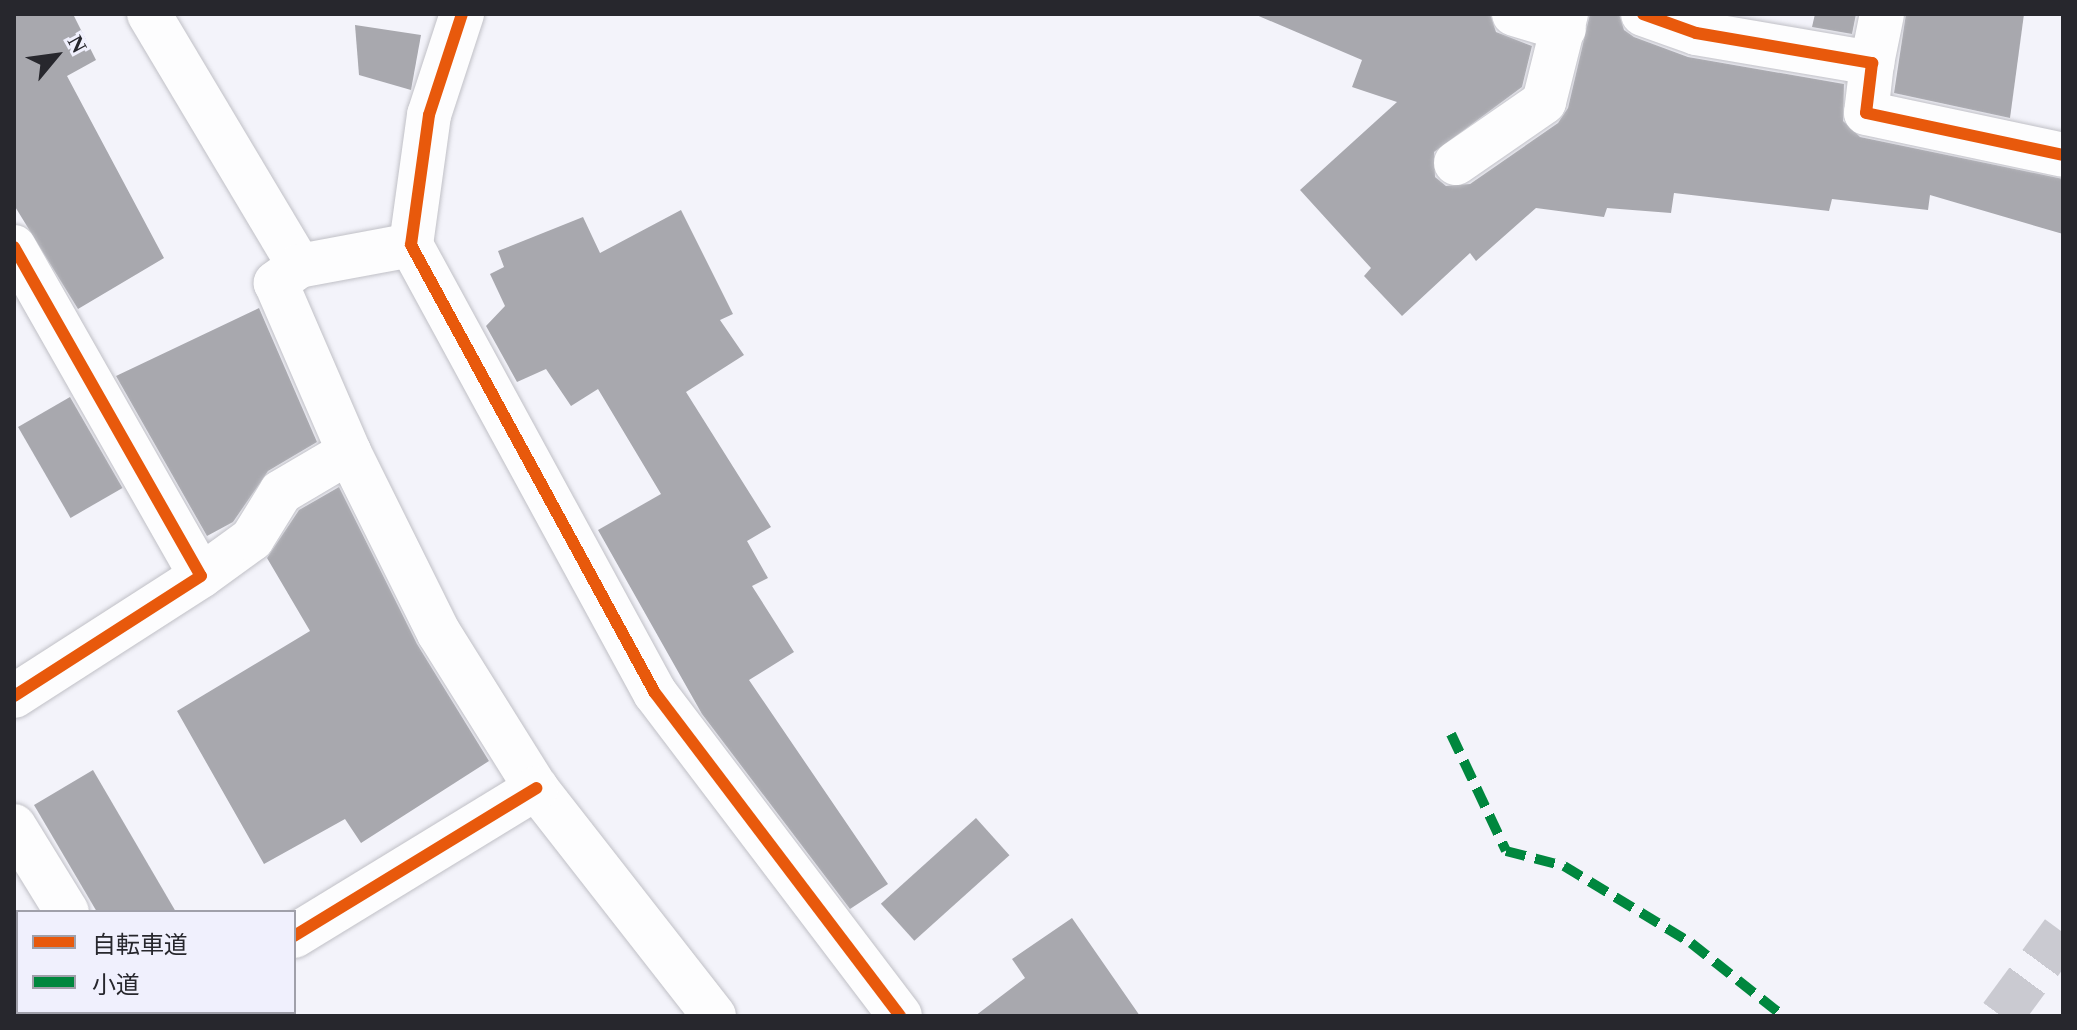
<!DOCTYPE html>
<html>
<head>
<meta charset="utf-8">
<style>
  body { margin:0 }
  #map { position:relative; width:2077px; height:1030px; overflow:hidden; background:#f3f3fa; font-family:"Times New Roman","Noto Sans JP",serif }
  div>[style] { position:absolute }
  .building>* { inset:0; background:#a8a8ae; transform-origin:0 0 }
  .major-tunnel>* { height:44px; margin-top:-22px; transform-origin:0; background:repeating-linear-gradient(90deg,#cacad1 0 44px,transparent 0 66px) }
  .roads { filter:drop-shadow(0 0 2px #c0c0c6) drop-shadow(0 0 2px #c0c0c6) }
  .minor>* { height:44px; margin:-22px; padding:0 22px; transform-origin:22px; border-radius:22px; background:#fdfdfe }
  .quiet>* { height:10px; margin-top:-5px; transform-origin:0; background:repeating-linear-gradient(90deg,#00873e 0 20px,transparent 0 30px) }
  .cycleway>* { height:12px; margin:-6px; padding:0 6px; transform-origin:6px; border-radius:6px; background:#e8590c }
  span { translate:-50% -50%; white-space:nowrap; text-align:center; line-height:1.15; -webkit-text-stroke:8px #f0f0fd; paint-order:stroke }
  .frame { position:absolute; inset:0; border:16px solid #27272d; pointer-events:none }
  .legend { position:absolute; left:16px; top:910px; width:280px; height:104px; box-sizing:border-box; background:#f0f0fd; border:2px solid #a0a0aa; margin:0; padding:10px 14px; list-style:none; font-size:24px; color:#27272d }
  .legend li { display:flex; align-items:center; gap:16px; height:40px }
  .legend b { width:40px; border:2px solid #a0a0aa }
  .north { position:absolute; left:16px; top:16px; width:80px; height:80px; -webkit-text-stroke:6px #f0f0fd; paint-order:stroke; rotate:61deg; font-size:22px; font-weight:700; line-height:32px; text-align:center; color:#27272d }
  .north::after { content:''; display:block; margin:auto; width:28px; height:36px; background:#27272d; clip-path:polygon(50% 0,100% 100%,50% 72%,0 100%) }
</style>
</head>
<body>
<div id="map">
  <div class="building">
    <i style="clip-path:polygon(14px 14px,73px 14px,96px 60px,67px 76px,164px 258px,78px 309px,14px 205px)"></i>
    <i style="clip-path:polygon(1254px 14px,1490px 14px,1496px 32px,1532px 46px,1522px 87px,1434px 152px,1435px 177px,1446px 186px,1470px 184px,1558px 123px,1568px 108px,1590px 14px,1619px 14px,1624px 30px,1634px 37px,1688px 57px,1844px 84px,1843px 121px,1860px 137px,2063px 179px,2063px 234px,1930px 195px,1928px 210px,1832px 199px,1829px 211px,1674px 193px,1671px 213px,1607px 208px,1604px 217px,1536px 208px,1476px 261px,1470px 253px,1402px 316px,1364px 276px,1371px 268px,1300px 190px,1397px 102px,1352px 87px,1362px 60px)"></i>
    <i style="clip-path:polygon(1815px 14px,1856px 14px,1852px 34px,1812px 27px)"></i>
    <i style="clip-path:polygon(1906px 14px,2024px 14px,2010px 118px,1894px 93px)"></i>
    <i style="clip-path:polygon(355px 25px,421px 35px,411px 90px,359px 75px)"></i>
    <i style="clip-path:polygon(681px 210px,733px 314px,720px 320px,744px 355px,686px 392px,771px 527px,747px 541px,768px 578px,752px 586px,794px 652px,749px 680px,888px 884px,850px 909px,702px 714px,598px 530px,661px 494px,598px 389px,571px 406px,546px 369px,517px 382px,486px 326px,505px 306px,490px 274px,504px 267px,498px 251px,583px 217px,600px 253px)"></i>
    <i style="clip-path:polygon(259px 308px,317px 442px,268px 471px,233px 522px,207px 536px,116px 376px)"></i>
    <i style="left:70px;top:397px;width:105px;height:60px;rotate:60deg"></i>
    <i style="clip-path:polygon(339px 487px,417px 644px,489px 761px,361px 843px,345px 819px,264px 864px,177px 711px,310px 631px,267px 558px,299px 510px)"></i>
    <i style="clip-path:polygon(93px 770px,176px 912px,97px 912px,34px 805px)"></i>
    <i style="left:976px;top:818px;width:50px;height:128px;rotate:48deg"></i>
    <i style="clip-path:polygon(1072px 918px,1140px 1016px,975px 1016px,1025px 978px,1012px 959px)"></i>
  </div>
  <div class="major-tunnel">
    <i style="left:2001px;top:1016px;width:104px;rotate:-53.6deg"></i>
  </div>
  <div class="roads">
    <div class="minor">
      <i style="left:149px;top:14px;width:293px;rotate:59.2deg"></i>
      <i style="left:299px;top:266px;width:114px;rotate:-10.6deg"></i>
      <i style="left:462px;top:14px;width:106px;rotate:108.1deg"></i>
      <i style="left:429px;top:115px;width:131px;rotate:97.9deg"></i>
      <i style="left:411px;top:245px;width:510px;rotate:61.43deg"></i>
      <i style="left:655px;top:693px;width:405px;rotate:52.8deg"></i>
      <i style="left:1514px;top:14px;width:52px;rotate:16.7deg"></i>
      <i style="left:1643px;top:14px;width:56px;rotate:19.7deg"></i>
      <i style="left:1696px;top:33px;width:179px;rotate:9.7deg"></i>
      <i style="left:1872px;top:63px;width:50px;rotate:96.8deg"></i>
      <i style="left:1866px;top:113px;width:201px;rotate:12deg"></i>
      <i style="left:1872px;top:63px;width:50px;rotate:-78.5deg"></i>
      <i style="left:1456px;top:163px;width:107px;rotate:-34.7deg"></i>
      <i style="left:1544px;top:102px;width:91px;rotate:-76deg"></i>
      <i style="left:14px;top:247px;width:378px;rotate:60.4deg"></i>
      <i style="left:201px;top:576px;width:222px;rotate:147.3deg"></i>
      <i style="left:299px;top:266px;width:29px;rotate:144deg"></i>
      <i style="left:276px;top:283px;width:184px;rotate:66.6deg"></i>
      <i style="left:349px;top:452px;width:202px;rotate:63.6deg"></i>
      <i style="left:439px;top:633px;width:183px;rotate:58deg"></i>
      <i style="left:536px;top:788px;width:289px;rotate:52deg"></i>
      <i style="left:201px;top:576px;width:63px;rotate:-36deg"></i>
      <i style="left:252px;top:539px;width:55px;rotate:-58.3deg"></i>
      <i style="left:281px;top:492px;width:79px;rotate:-30.5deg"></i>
      <i style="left:14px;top:826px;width:101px;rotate:58.4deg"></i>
      <i style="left:294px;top:936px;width:284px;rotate:-31.4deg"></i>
      <i style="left:128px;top:1012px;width:4px;rotate:63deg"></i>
      <i style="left:162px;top:1016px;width:8px;rotate:-30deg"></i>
    </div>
  </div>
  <div class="quiet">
    <i style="left:1451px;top:734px;width:129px;rotate:64.8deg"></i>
    <i style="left:1506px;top:851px;width:60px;rotate:14.5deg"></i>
    <i style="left:1564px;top:866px;width:149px;rotate:31.2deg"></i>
    <i style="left:1691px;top:943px;width:117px;rotate:38.4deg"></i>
  </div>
  <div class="cycleway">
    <i style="left:462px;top:14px;width:106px;rotate:108.1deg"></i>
    <i style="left:429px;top:115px;width:131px;rotate:97.9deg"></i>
    <i style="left:411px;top:245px;width:510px;rotate:61.43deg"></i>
    <i style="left:655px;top:693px;width:405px;rotate:52.8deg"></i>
    <i style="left:1643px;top:14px;width:56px;rotate:19.7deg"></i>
    <i style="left:1696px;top:33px;width:179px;rotate:9.7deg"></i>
    <i style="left:1872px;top:63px;width:50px;rotate:96.8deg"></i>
    <i style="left:1866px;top:113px;width:201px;rotate:12deg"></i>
    <i style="left:14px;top:247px;width:378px;rotate:60.4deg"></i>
    <i style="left:201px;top:576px;width:222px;rotate:147.3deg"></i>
    <i style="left:294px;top:936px;width:284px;rotate:-31.4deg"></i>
  </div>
  <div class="frame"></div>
  <ul class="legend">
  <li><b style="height:10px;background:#e8590c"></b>自転車道</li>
  <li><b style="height:10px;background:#00873e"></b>小道</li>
  </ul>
  <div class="north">N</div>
</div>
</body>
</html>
